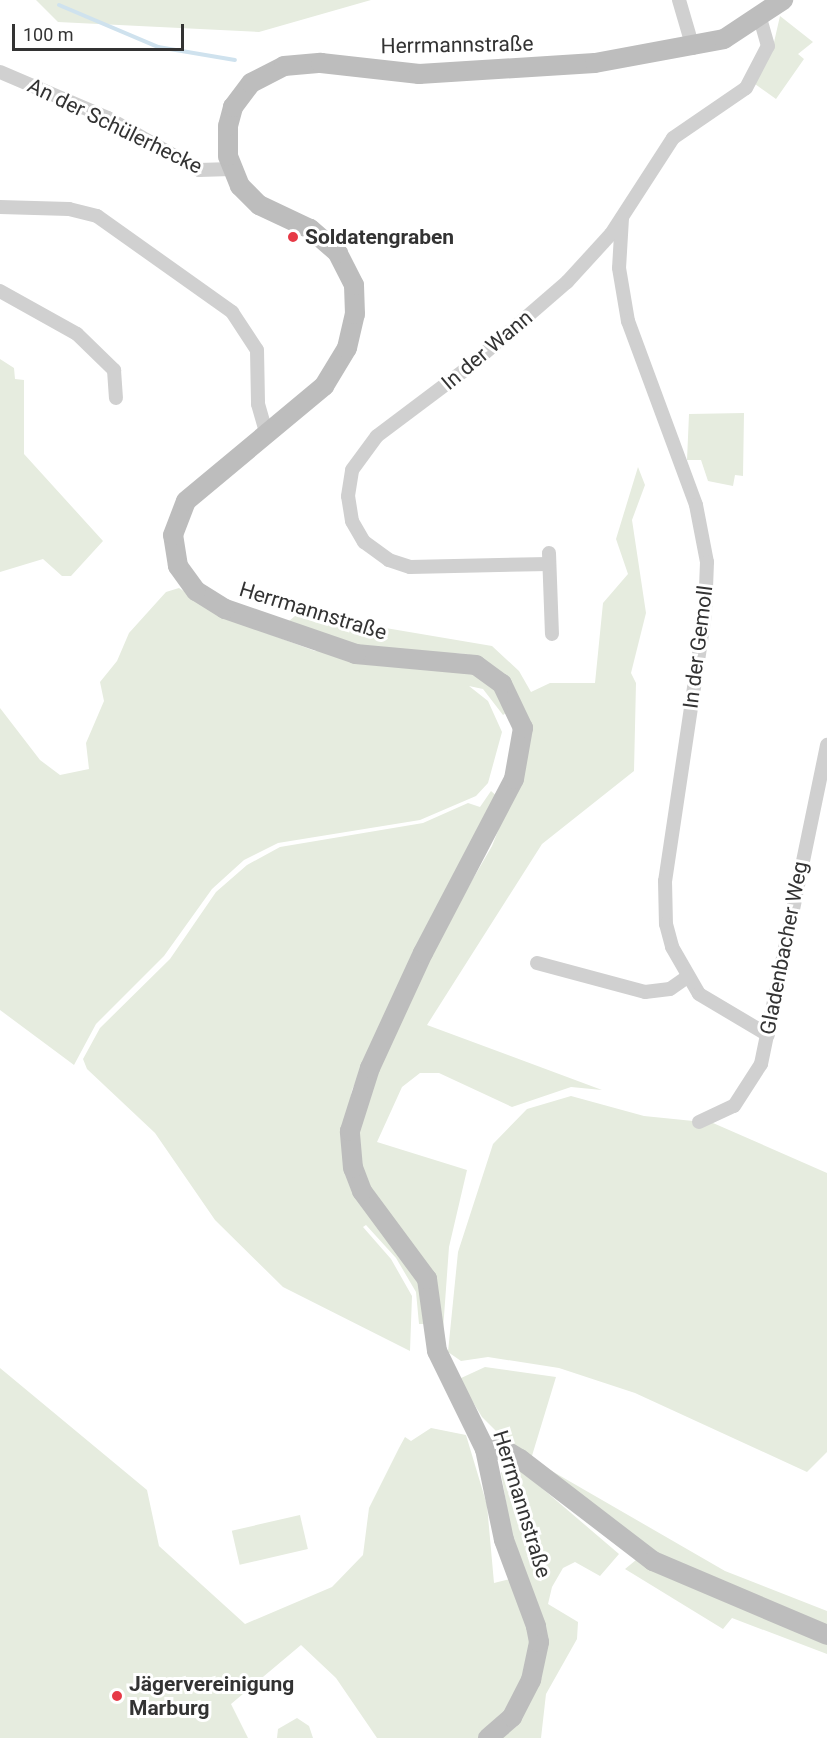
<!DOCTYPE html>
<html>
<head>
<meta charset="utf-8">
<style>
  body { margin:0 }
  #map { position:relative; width:827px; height:1738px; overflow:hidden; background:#fff; font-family:Roboto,sans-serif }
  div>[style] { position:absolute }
  .green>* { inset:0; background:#e6ecdf; transform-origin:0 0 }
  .stream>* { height:4px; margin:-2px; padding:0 2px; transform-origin:2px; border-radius:2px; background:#cfe2ee }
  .street>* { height:14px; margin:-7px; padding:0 7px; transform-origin:7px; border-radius:7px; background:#d0d0d0 }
  .secondary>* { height:20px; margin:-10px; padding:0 10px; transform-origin:10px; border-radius:10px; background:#bdbdbd }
  .dots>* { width:16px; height:16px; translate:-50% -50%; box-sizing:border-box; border:3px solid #fff; border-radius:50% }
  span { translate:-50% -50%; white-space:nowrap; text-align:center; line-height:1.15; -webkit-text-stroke:6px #fff; paint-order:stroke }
  .street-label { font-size:21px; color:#333 }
  .poi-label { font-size:21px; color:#333; font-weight:700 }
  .left { translate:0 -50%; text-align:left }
  .scale { position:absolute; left:12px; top:24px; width:172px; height:27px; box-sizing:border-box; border:3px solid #333; border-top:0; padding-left:8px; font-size:18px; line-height:21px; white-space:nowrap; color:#333; -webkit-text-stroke:4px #fff; paint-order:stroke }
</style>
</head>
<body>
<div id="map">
  <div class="green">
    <i style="clip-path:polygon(36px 0,371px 0,259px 32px,58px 22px)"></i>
    <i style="clip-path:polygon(780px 16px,813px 42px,798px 54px,804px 59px,776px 99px,755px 84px,772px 51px)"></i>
    <i style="clip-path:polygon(0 359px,14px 368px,15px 379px,24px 380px,24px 454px,103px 541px,71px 576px,62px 576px,43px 559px,0 572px)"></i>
    <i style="clip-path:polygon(744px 413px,743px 476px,735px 475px,733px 486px,708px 481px,701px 460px,687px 460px,689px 414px)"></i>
    <i style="clip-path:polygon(638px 467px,645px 485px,632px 520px,646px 613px,631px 673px,636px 683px,634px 771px,542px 844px,427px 1025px,602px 1090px,571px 1087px,512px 1107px,439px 1073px,420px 1073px,402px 1087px,377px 1142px,467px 1170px,449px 1247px,442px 1344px,429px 1267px,377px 1204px,359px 1163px,357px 1127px,363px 1098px,433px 948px,492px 846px,528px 755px,487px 662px,467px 654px,359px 648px,289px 621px,295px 616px,356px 623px,492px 646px,519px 671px,531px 692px,550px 683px,595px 683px,603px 603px,628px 574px,616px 539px)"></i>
    <i style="clip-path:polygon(179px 588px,223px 617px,315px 651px,328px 648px,484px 676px,510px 710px,503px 715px,483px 689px,469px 686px,488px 701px,502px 732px,488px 783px,476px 796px,420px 820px,278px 843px,244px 860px,212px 889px,164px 956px,96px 1024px,74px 1065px,0 1010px,0 708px,40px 760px,60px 775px,89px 769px,86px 743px,104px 701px,100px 682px,117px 661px,129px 633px,166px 592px)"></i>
    <i style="clip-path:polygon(491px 791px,499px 798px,416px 949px,352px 1090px,343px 1139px,420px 1280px,429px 1324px,419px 1324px,416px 1292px,396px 1258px,366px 1225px,363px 1227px,391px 1259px,412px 1296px,410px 1351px,283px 1287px,215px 1220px,155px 1133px,87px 1069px,83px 1059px,100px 1028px,170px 959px,216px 892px,247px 865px,280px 847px,423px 823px,468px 803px,480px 807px)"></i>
    <i style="clip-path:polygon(571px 1096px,644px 1116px,713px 1123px,827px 1173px,827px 1452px,807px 1472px,635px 1393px,559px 1368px,488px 1357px,461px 1361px,448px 1352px,458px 1252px,493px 1144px,527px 1109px)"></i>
    <i style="clip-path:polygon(485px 1367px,556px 1377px,531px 1459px,725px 1571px,827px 1611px,827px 1629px,655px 1557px,503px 1438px,482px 1417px,459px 1379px)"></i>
    <i style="clip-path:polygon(0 1368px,147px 1490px,159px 1546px,245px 1624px,332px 1587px,363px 1555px,369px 1508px,399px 1448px,405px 1437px,411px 1441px,431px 1428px,466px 1435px,487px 1505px,494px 1583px,510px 1579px,511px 1531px,501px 1473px,507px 1464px,516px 1466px,619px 1554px,600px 1576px,575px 1562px,563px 1568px,552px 1587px,548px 1604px,578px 1622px,577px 1639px,546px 1694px,541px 1738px,377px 1738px,336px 1678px,301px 1645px,231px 1704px,248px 1738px,0 1738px)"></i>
    <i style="left:300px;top:1515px;width:35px;height:70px;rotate:77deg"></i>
    <i style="clip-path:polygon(636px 1560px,827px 1643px,827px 1654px,732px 1618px,723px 1629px,625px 1569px)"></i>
    <i style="clip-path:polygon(297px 1718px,309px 1726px,313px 1738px,277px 1738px,278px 1729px)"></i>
  </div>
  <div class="stream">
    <i style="left:59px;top:5px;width:108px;rotate:23deg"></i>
    <i style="left:158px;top:47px;width:78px;rotate:9.6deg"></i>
  </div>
  <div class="street">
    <i style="left:679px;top:0;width:50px;rotate:73.7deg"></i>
    <i style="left:0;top:72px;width:117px;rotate:23.1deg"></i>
    <i style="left:108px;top:118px;width:105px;rotate:29.7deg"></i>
    <i style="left:199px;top:170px;width:32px;rotate:-2deg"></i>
    <i style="left:0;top:207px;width:69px;rotate:1.7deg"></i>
    <i style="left:69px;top:209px;width:29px;rotate:14deg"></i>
    <i style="left:97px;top:216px;width:166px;rotate:35.4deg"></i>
    <i style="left:232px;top:312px;width:45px;rotate:56.7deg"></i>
    <i style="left:257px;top:350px;width:54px;rotate:88.9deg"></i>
    <i style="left:258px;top:404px;width:32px;rotate:74deg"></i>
    <i style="left:622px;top:218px;width:50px;rotate:93.4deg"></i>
    <i style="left:619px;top:268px;width:54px;rotate:80.4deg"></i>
    <i style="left:628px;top:321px;width:196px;rotate:69.7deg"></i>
    <i style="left:696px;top:505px;width:58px;rotate:79.1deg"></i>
    <i style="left:707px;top:562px;width:52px;rotate:92.2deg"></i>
    <i style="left:705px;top:614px;width:270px;rotate:98.5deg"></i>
    <i style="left:665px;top:881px;width:43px;rotate:88.7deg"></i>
    <i style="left:666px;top:924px;width:24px;rotate:75deg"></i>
    <i style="left:672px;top:947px;width:54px;rotate:60.1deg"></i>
    <i style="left:699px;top:994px;width:80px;rotate:30.7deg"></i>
    <i style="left:0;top:291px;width:88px;rotate:29.2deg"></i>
    <i style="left:77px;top:334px;width:52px;rotate:44.2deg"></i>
    <i style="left:114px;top:370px;width:28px;rotate:86deg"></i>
    <i style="left:549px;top:553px;width:81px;rotate:87.9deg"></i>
    <i style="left:549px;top:564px;width:139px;rotate:178.8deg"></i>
    <i style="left:410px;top:567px;width:22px;rotate:-162deg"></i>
    <i style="left:389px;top:560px;width:31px;rotate:-144deg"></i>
    <i style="left:364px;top:542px;width:24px;rotate:-120deg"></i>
    <i style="left:352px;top:521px;width:25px;rotate:-99deg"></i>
    <i style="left:348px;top:496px;width:26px;rotate:-81deg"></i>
    <i style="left:352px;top:470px;width:42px;rotate:-53.7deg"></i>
    <i style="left:377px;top:436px;width:110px;rotate:-36.9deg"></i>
    <i style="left:465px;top:370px;width:135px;rotate:-40.8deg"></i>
    <i style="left:567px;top:282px;width:65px;rotate:-47.5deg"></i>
    <i style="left:611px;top:234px;width:114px;rotate:-57.1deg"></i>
    <i style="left:673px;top:138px;width:88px;rotate:-34.4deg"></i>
    <i style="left:746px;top:88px;width:47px;rotate:-62.4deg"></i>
    <i style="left:768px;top:46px;width:29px;rotate:-106deg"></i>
    <i style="left:537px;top:963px;width:112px;rotate:15deg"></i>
    <i style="left:645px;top:992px;width:25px;rotate:-7deg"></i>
    <i style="left:670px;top:989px;width:21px;rotate:-35deg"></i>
    <i style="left:699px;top:1122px;width:38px;rotate:-25deg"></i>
    <i style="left:734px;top:1106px;width:50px;rotate:-57.3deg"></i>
    <i style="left:761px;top:1064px;width:326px;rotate:-78.3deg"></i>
  </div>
  <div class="secondary">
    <i style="left:485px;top:1449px;width:20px;rotate:3deg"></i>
    <i style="left:505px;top:1450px;width:17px;rotate:31deg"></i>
    <i style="left:520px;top:1459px;width:168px;rotate:37.5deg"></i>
    <i style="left:653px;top:1561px;width:189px;rotate:23deg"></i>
    <i style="left:488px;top:1738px;width:32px;rotate:-41deg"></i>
    <i style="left:512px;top:1717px;width:42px;rotate:-62.8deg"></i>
    <i style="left:531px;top:1680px;width:39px;rotate:-78deg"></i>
    <i style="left:539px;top:1642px;width:16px;rotate:-101deg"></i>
    <i style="left:536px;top:1626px;width:92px;rotate:-110.4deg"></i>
    <i style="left:504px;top:1540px;width:93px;rotate:-101.8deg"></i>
    <i style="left:485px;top:1449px;width:109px;rotate:-116.1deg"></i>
    <i style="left:437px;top:1351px;width:73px;rotate:-97.9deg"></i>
    <i style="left:427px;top:1279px;width:109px;rotate:-126.5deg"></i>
    <i style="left:362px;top:1191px;width:25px;rotate:-111deg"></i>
    <i style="left:353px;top:1168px;width:37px;rotate:-95deg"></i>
    <i style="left:350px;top:1131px;width:66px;rotate:-72.4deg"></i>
    <i style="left:370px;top:1068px;width:127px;rotate:-65.3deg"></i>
    <i style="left:423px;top:953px;width:196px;rotate:-62.4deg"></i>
    <i style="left:514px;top:779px;width:52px;rotate:-80deg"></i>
    <i style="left:523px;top:728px;width:49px;rotate:-115.5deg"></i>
    <i style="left:502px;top:684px;width:32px;rotate:-144deg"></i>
    <i style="left:476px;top:665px;width:121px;rotate:-174.8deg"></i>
    <i style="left:356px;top:654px;width:139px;rotate:-161deg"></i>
    <i style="left:225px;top:609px;width:34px;rotate:-148deg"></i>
    <i style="left:196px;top:591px;width:31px;rotate:-126deg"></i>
    <i style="left:178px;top:566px;width:31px;rotate:-99deg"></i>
    <i style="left:173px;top:535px;width:36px;rotate:-69deg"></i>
    <i style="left:186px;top:501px;width:180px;rotate:-39.8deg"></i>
    <i style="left:324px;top:386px;width:44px;rotate:-58.8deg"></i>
    <i style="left:347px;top:348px;width:35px;rotate:-77deg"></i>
    <i style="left:355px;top:314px;width:29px;rotate:-92deg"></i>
    <i style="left:354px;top:285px;width:36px;rotate:-117deg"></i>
    <i style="left:338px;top:253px;width:37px;rotate:-139deg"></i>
    <i style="left:310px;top:229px;width:56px;rotate:-154.8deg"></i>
    <i style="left:259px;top:205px;width:27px;rotate:-135deg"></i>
    <i style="left:240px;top:186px;width:32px;rotate:-112deg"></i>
    <i style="left:228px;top:156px;width:30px;rotate:-90deg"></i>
    <i style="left:228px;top:126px;width:20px;rotate:-75deg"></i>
    <i style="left:233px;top:107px;width:30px;rotate:-53deg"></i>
    <i style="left:251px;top:83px;width:37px;rotate:-27deg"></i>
    <i style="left:284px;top:66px;width:37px;rotate:-5deg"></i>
    <i style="left:321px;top:63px;width:99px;rotate:6.4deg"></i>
    <i style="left:419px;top:74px;width:176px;rotate:-3.6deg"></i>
    <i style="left:595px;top:63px;width:131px;rotate:-10.5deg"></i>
    <i style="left:724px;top:39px;width:71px;rotate:-33.5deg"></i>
  </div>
  <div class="dots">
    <i style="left:293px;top:237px;background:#e63946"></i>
    <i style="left:117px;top:1696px;background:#e63946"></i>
  </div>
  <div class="street-label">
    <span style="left:457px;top:45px;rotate:-1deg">Herrmannstraße</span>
    <span style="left:115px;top:126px;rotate:26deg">An der Schülerhecke</span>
    <span style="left:487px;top:350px;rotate:-40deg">In der Wann</span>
    <span style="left:313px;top:611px;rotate:17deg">Herrmannstraße</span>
    <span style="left:698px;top:647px;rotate:-83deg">In der Gemoll</span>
    <span style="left:784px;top:948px;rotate:-79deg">Gladenbacher Weg</span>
    <span style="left:522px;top:1504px;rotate:73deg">Herrmannstraße</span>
  </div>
  <div class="poi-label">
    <span class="left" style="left:305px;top:237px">Soldatengraben</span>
    <span class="left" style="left:129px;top:1696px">Jägervereinigung<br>Marburg</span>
  </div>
  <div class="scale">100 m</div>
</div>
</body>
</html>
